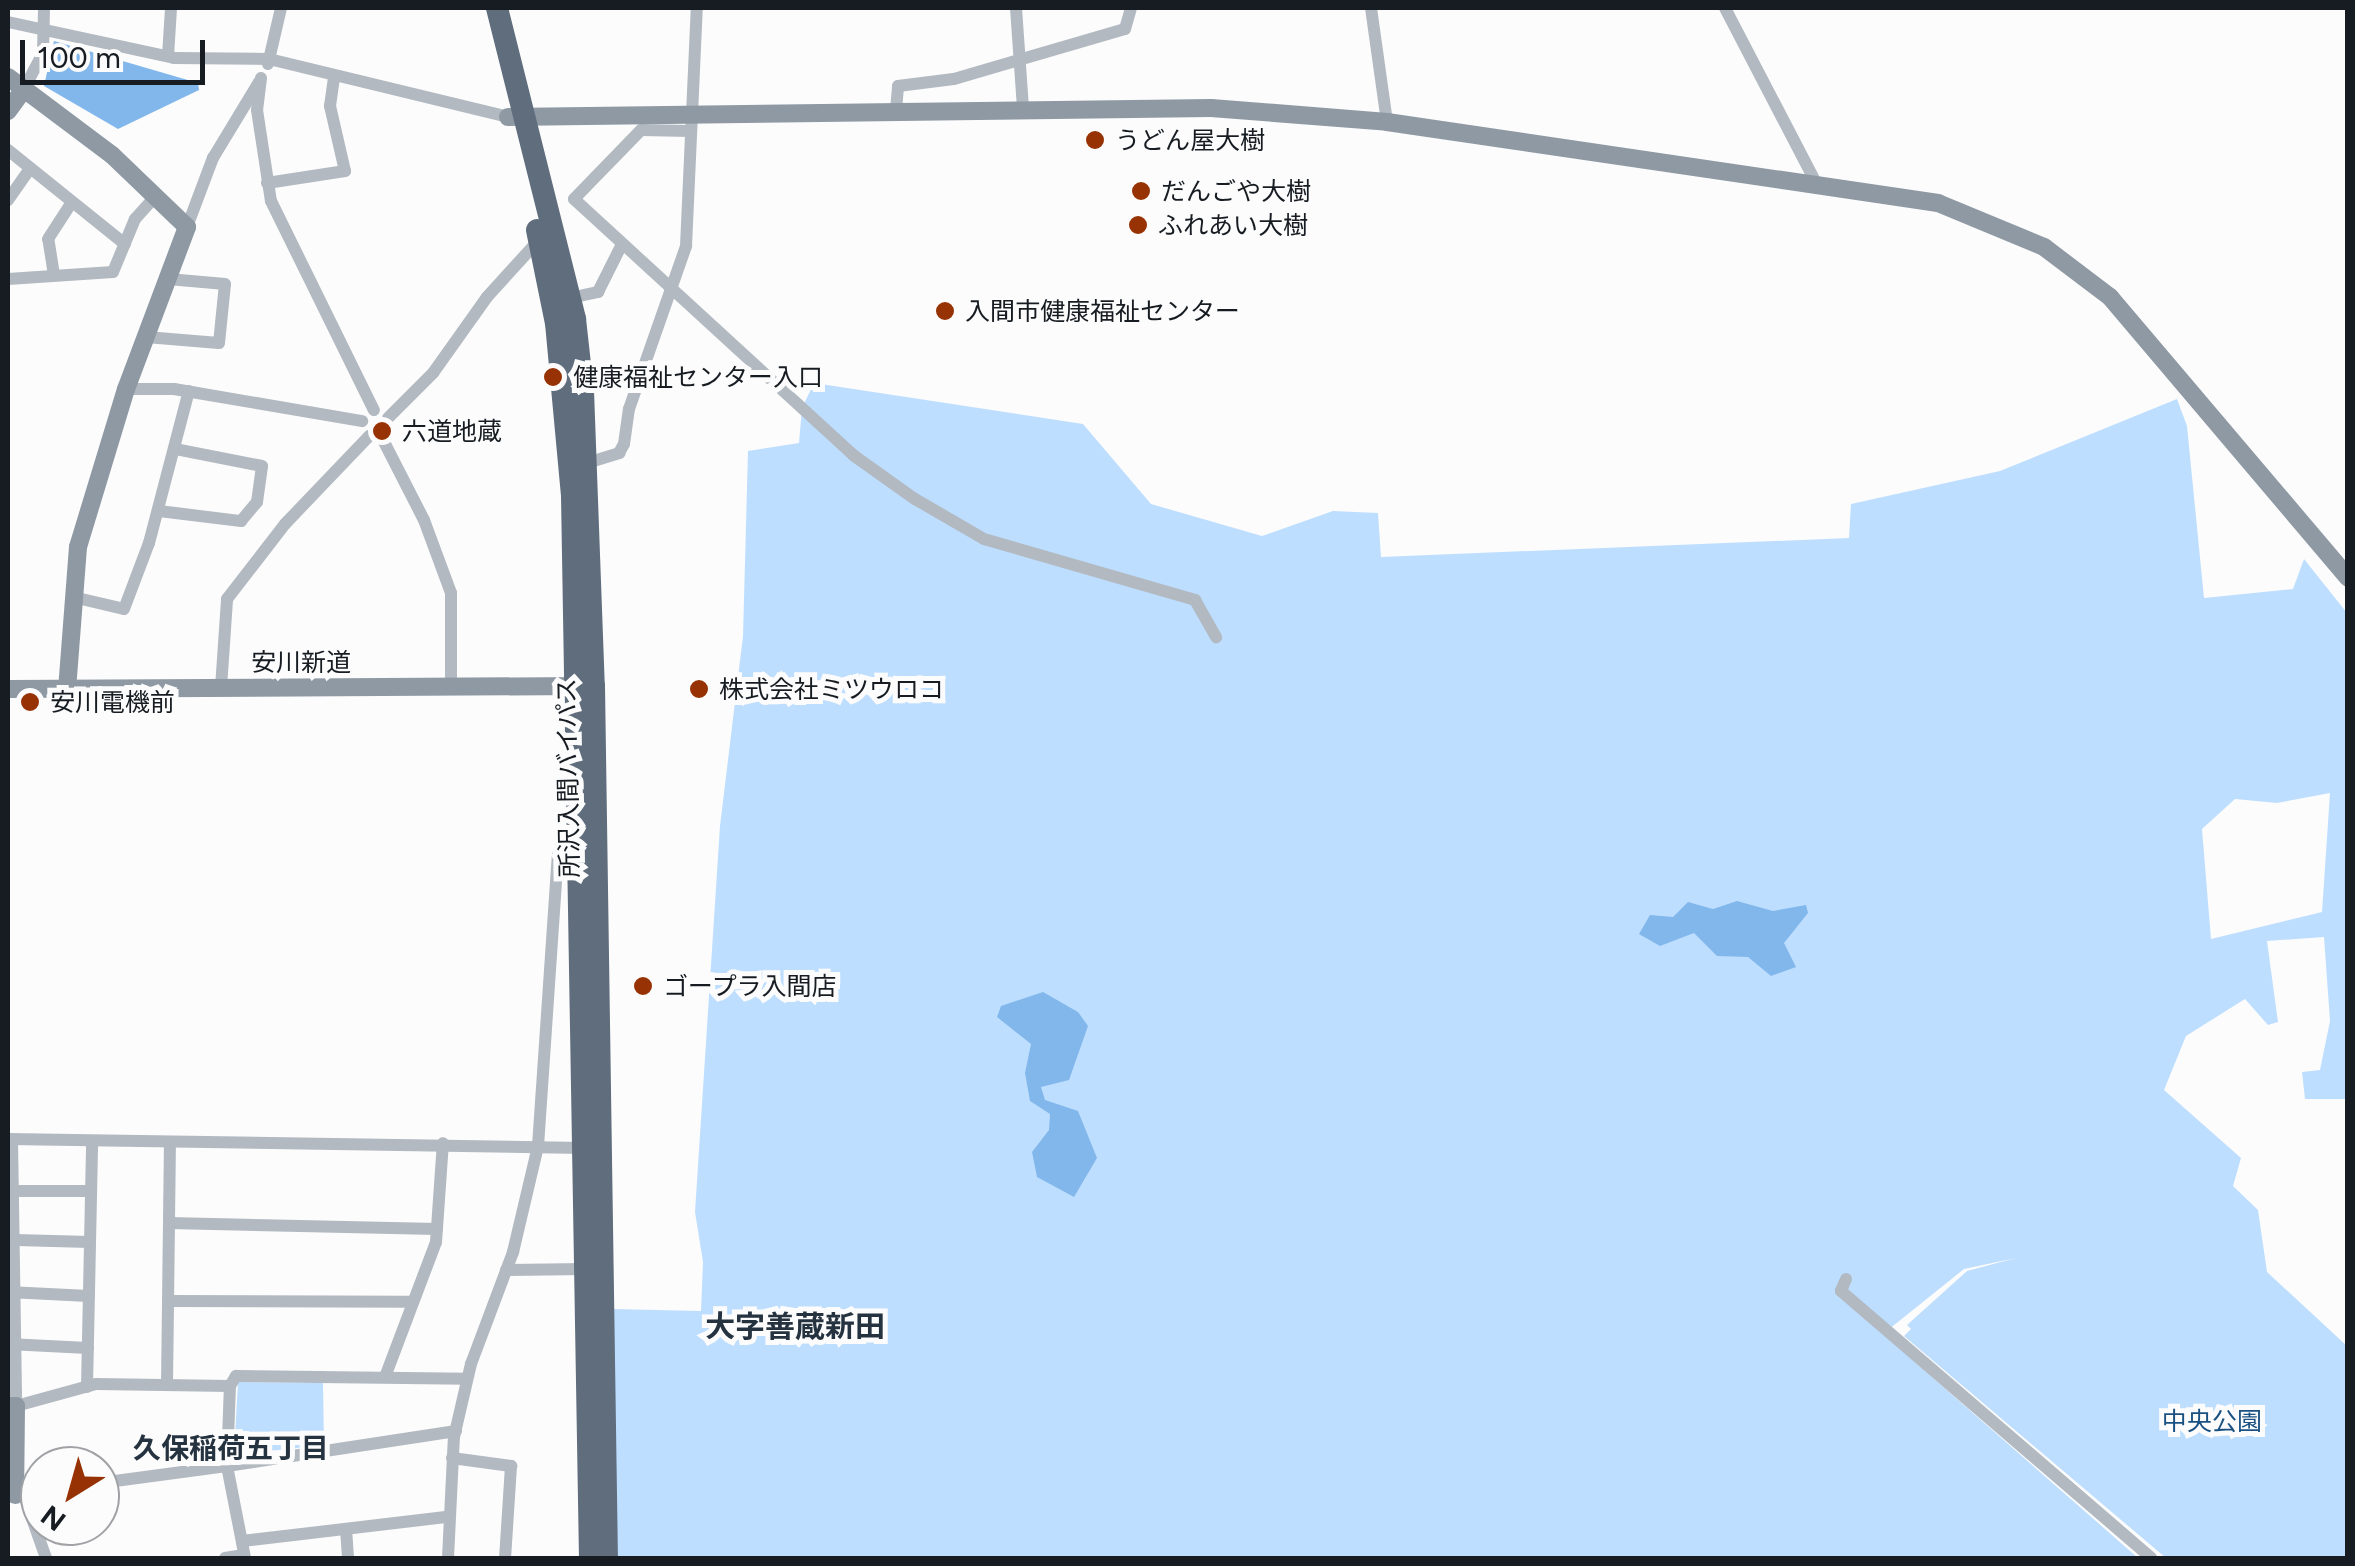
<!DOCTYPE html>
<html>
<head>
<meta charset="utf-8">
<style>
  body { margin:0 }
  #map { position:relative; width:2355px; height:1566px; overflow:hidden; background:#fcfcfc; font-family:Figtree,"Noto Sans JP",sans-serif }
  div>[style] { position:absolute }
  .green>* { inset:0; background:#bedeff }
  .water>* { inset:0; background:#82b7ec }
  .street>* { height:12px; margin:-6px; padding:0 6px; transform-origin:6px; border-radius:6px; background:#b2b9c1 }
  .secondary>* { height:18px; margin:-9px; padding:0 9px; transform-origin:9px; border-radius:9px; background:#8e99a4 }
  .highway>* { height:22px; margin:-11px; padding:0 11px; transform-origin:11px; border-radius:11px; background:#5f6d7d }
  .dots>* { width:28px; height:28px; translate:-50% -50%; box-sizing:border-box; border:5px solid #fcfcfc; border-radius:50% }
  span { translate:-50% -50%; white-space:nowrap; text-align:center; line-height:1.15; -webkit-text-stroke:10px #fcfcfc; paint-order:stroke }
  .poi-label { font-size:25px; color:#161c22 }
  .left { translate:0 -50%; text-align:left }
  .street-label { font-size:25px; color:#161c22 }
  .park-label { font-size:25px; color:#1a5182 }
  .neighbourhood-label { font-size:28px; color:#253340; font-weight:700 }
  .quarter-label { font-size:30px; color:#253340; font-weight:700 }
  .frame { position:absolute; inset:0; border:10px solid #161c22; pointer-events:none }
  .north { position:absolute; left:20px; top:1446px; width:100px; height:100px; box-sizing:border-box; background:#fcfcfc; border:2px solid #a0a2a5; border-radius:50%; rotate:217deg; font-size:28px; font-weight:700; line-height:40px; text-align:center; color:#161c22 }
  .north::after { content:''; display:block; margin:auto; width:35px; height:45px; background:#973204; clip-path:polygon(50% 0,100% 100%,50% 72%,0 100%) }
  .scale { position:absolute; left:20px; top:40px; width:185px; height:45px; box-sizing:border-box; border:5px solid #161c22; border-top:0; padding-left:12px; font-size:30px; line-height:35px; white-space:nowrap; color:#161c22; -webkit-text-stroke:8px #fcfcfc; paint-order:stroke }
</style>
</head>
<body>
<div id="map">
  <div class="green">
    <i style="clip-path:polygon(evenodd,814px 383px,1083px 424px,1151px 504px,1262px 536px,1333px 511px,1378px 513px,1381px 557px,1849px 538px,1851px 504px,2000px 471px,2177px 399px,2187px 426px,2204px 598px,2293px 589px,2304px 559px,2347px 613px,2347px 1099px,2305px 1099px,2302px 1072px,2320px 1070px,2330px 1021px,2324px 937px,2267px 941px,2278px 1022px,2268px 1025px,2245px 999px,2186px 1036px,2164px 1090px,2241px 1158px,2233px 1186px,2258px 1210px,2267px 1272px,2347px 1346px,2347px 1558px,2166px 1558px,1904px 1336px,1911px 1329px,1907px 1325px,1967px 1271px,2016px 1258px,1964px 1269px,1883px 1334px,2138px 1558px,617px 1558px,613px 1309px,701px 1311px,703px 1262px,695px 1212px,720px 826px,743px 636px,748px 451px,799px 443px,802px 408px,814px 383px,2330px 793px,2322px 912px,2211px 939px,2202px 829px,2235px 799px,2277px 803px,2330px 793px)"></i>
    <i style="clip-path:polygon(238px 1382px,323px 1383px,324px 1445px,234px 1455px)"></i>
  </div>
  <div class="water">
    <i style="clip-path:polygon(54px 41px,198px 83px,199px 90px,118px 129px,44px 86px)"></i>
    <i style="clip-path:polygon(1737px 901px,1773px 911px,1806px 905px,1808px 913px,1784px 943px,1796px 967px,1771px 976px,1748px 957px,1717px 956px,1694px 933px,1660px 946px,1639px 934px,1650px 915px,1673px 917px,1688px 902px,1713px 909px)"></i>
    <i style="clip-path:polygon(1043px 992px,1078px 1012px,1088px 1026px,1069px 1080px,1041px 1087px,1045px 1100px,1078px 1111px,1097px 1158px,1074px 1197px,1037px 1177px,1032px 1152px,1049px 1130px,1050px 1114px,1030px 1101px,1025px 1073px,1031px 1044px,997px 1017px,1001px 1006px)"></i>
  </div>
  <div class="street">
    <i style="left:1016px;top:8px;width:101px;rotate:86deg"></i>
    <i style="left:1371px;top:8px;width:115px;rotate:82deg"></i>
    <i style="left:1725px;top:8px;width:202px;rotate:62.5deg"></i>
    <i style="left:8px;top:22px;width:170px;rotate:12.2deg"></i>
    <i style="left:174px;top:58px;width:95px;rotate:0.6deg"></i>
    <i style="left:269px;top:59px;width:246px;rotate:13.6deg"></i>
    <i style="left:168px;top:56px;width:48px;rotate:-86.4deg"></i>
    <i style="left:268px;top:64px;width:57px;rotate:-76.9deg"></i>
    <i style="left:261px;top:78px;width:32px;rotate:97deg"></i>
    <i style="left:257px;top:110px;width:92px;rotate:81.3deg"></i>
    <i style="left:271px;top:201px;width:233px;rotate:63.8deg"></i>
    <i style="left:24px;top:89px;width:41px;rotate:-62.2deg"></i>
    <i style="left:43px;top:53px;width:45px;rotate:-88.7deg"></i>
    <i style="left:896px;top:110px;width:24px;rotate:-85deg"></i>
    <i style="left:898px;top:86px;width:56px;rotate:-7.1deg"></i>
    <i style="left:954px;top:79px;width:178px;rotate:-16.3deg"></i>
    <i style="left:1125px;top:29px;width:22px;rotate:-74deg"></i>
    <i style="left:690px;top:131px;width:49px;rotate:-178.8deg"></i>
    <i style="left:641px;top:130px;width:96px;rotate:134.2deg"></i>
    <i style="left:574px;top:199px;width:379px;rotate:42.5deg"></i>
    <i style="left:853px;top:455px;width:76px;rotate:35.4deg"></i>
    <i style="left:915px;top:499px;width:80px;rotate:30.1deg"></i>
    <i style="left:984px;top:539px;width:220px;rotate:16.1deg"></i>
    <i style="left:1195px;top:600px;width:43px;rotate:60.4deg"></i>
    <i style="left:8px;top:150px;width:150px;rotate:38.8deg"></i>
    <i style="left:267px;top:183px;width:79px;rotate:-8.7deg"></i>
    <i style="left:345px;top:171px;width:67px;rotate:-103deg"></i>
    <i style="left:330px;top:106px;width:30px;rotate:-82deg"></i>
    <i style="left:8px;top:200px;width:39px;rotate:-55deg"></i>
    <i style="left:187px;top:227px;width:74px;rotate:-69.4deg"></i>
    <i style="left:213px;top:158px;width:89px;rotate:-58.8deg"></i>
    <i style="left:54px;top:275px;width:36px;rotate:-99deg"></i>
    <i style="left:48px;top:239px;width:44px;rotate:-57deg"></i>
    <i style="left:8px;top:279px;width:105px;rotate:-3.8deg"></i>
    <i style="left:113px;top:272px;width:57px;rotate:-67.5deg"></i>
    <i style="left:135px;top:219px;width:31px;rotate:-48deg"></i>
    <i style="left:570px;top:298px;width:29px;rotate:-12deg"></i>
    <i style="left:598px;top:292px;width:51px;rotate:-63.4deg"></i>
    <i style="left:146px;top:337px;width:73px;rotate:4.7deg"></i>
    <i style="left:219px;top:343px;width:59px;rotate:-84.2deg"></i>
    <i style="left:225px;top:284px;width:57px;rotate:-175deg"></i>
    <i style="left:126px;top:389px;width:48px"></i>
    <i style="left:174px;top:389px;width:191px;rotate:9.7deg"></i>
    <i style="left:388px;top:418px;width:64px;rotate:-45deg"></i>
    <i style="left:433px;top:373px;width:93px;rotate:-54.6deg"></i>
    <i style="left:487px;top:297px;width:76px;rotate:-47.7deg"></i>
    <i style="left:381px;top:436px;width:94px;rotate:62.9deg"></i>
    <i style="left:424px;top:520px;width:78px;rotate:69.7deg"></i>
    <i style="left:451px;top:593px;width:93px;rotate:90deg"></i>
    <i style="left:587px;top:463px;width:34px;rotate:-17deg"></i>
    <i style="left:619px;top:453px;width:10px;rotate:-61deg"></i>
    <i style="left:624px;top:444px;width:35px;rotate:-82deg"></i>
    <i style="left:629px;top:409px;width:173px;rotate:-70.7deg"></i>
    <i style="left:686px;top:246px;width:238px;rotate:-87.4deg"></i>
    <i style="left:159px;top:511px;width:83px;rotate:7deg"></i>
    <i style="left:241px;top:521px;width:25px;rotate:-50deg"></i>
    <i style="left:257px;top:502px;width:36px;rotate:-82deg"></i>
    <i style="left:262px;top:466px;width:89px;rotate:-168.9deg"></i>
    <i style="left:73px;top:597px;width:52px;rotate:13.2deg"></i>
    <i style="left:124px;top:609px;width:71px;rotate:-69.3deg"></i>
    <i style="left:149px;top:543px;width:157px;rotate:-75.3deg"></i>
    <i style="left:221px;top:688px;width:89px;rotate:-86.1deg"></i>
    <i style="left:227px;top:599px;width:95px;rotate:-52.3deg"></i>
    <i style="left:285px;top:524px;width:122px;rotate:-46.3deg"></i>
    <i style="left:8px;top:1139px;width:577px;rotate:0.89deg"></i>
    <i style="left:12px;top:1139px;width:267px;rotate:89.1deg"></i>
    <i style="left:16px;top:1406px;width:83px;rotate:-15.4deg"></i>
    <i style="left:96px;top:1384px;width:134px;rotate:0.9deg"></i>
    <i style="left:14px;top:1191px;width:77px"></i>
    <i style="left:169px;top:1223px;width:268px;rotate:1.3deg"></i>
    <i style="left:16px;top:1240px;width:74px;rotate:1.5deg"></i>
    <i style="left:506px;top:1270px;width:79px;rotate:-0.7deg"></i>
    <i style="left:1846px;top:1279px;width:13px;rotate:113deg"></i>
    <i style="left:1841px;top:1291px;width:409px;rotate:40.7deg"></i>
    <i style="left:8px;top:1292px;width:81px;rotate:2.8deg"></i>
    <i style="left:168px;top:1301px;width:245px;rotate:0.2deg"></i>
    <i style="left:8px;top:1344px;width:80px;rotate:2.9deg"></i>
    <i style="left:385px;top:1377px;width:144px;rotate:-69.3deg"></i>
    <i style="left:436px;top:1242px;width:99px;rotate:-86deg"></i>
    <i style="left:167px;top:1385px;width:243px;rotate:-89.3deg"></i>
    <i style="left:87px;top:1387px;width:246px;rotate:-88.8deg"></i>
    <i style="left:456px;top:1431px;width:232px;rotate:171.3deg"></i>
    <i style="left:227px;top:1466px;width:80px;rotate:-87.9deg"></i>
    <i style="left:230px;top:1386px;width:12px;rotate:-59deg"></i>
    <i style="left:236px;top:1376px;width:231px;rotate:0.7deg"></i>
    <i style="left:452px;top:1458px;width:60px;rotate:7.7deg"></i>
    <i style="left:511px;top:1466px;width:92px;rotate:93.7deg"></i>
    <i style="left:100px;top:1483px;width:128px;rotate:-7.6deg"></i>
    <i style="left:227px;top:1466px;width:94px;rotate:78.9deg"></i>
    <i style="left:23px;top:1493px;width:69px;rotate:70.5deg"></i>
    <i style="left:346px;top:1529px;width:29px;rotate:86deg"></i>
    <i style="left:242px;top:1541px;width:205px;rotate:-6.7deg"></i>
    <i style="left:225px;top:1558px;width:19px;rotate:-9deg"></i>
    <i style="left:448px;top:1558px;width:121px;rotate:-87.2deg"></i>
    <i style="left:454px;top:1437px;width:75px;rotate:-76.9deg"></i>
    <i style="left:471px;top:1364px;width:120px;rotate:-69.4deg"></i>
    <i style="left:513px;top:1252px;width:109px;rotate:-76.7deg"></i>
    <i style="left:538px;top:1146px;width:291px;rotate:-86.1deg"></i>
    <i style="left:558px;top:856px;width:19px;rotate:-74deg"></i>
    <i style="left:563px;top:838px;width:13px;rotate:-13deg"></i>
  </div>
  <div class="secondary">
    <i style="left:8px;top:77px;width:130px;rotate:36.9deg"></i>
    <i style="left:112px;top:155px;width:104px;rotate:43.8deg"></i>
    <i style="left:187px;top:227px;width:173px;rotate:110.6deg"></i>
    <i style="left:126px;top:389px;width:165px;rotate:106.9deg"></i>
    <i style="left:78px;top:547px;width:142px;rotate:94.4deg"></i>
    <i style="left:8px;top:111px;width:27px;rotate:-54deg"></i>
    <i style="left:508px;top:117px;width:703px;rotate:-0.73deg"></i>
    <i style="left:1211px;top:108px;width:177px;rotate:4.5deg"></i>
    <i style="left:1387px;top:122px;width:557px;rotate:8.36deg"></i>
    <i style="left:1938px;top:203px;width:115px;rotate:22.5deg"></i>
    <i style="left:2044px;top:247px;width:83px;rotate:37.1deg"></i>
    <i style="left:2110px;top:297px;width:368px;rotate:49.7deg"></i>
    <i style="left:8px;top:689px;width:579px;rotate:-0.3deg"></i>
    <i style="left:8px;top:1406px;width:8px"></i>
    <i style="left:16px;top:1406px;width:89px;rotate:90.6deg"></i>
  </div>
  <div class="highway">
    <i style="left:497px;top:8px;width:321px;rotate:75.9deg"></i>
    <i style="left:575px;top:319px;width:72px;rotate:83.7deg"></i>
    <i style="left:583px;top:391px;width:295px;rotate:87.9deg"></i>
    <i style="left:594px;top:686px;width:872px;rotate:89.15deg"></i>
    <i style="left:537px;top:230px;width:95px;rotate:78.5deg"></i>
    <i style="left:556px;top:323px;width:174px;rotate:84.7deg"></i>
    <i style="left:572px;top:496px;width:1062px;rotate:89.03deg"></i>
  </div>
  <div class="dots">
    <i style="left:1095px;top:140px;background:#973204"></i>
    <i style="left:1141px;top:191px;background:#973204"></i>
    <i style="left:1138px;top:225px;background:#973204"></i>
    <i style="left:945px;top:311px;background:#973204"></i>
    <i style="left:553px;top:377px;background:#973204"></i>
    <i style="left:382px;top:431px;background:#973204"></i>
    <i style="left:699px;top:689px;background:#973204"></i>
    <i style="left:30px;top:702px;background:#973204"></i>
    <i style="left:643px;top:986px;background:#973204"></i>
  </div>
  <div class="poi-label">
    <span class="left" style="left:1115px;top:140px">うどん屋大樹</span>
    <span class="left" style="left:1161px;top:191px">だんごや大樹</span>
    <span class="left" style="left:1158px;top:225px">ふれあい大樹</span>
    <span class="left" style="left:965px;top:311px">入間市健康福祉センター</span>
    <span class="left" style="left:573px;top:377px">健康福祉センター入口</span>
    <span class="left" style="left:402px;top:431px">六道地蔵</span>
    <span class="left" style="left:719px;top:689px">株式会社ミツウロコ</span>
    <span class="left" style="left:50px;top:702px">安川電機前</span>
    <span class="left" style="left:663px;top:986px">ゴープラ入間店</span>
  </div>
  <div class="street-label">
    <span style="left:301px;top:662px">安川新道</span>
    <span style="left:568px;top:778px;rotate:-91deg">所沢入間バイパス</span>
  </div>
  <div class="park-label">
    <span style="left:2212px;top:1421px">中央公園</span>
  </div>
  <div class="neighbourhood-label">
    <span style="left:231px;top:1448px">久保稲荷五丁目</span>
  </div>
  <div class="quarter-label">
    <span style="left:795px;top:1327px">大字善蔵新田</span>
  </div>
  <div class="frame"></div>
  <div class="north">N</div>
  <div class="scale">100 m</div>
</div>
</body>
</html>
